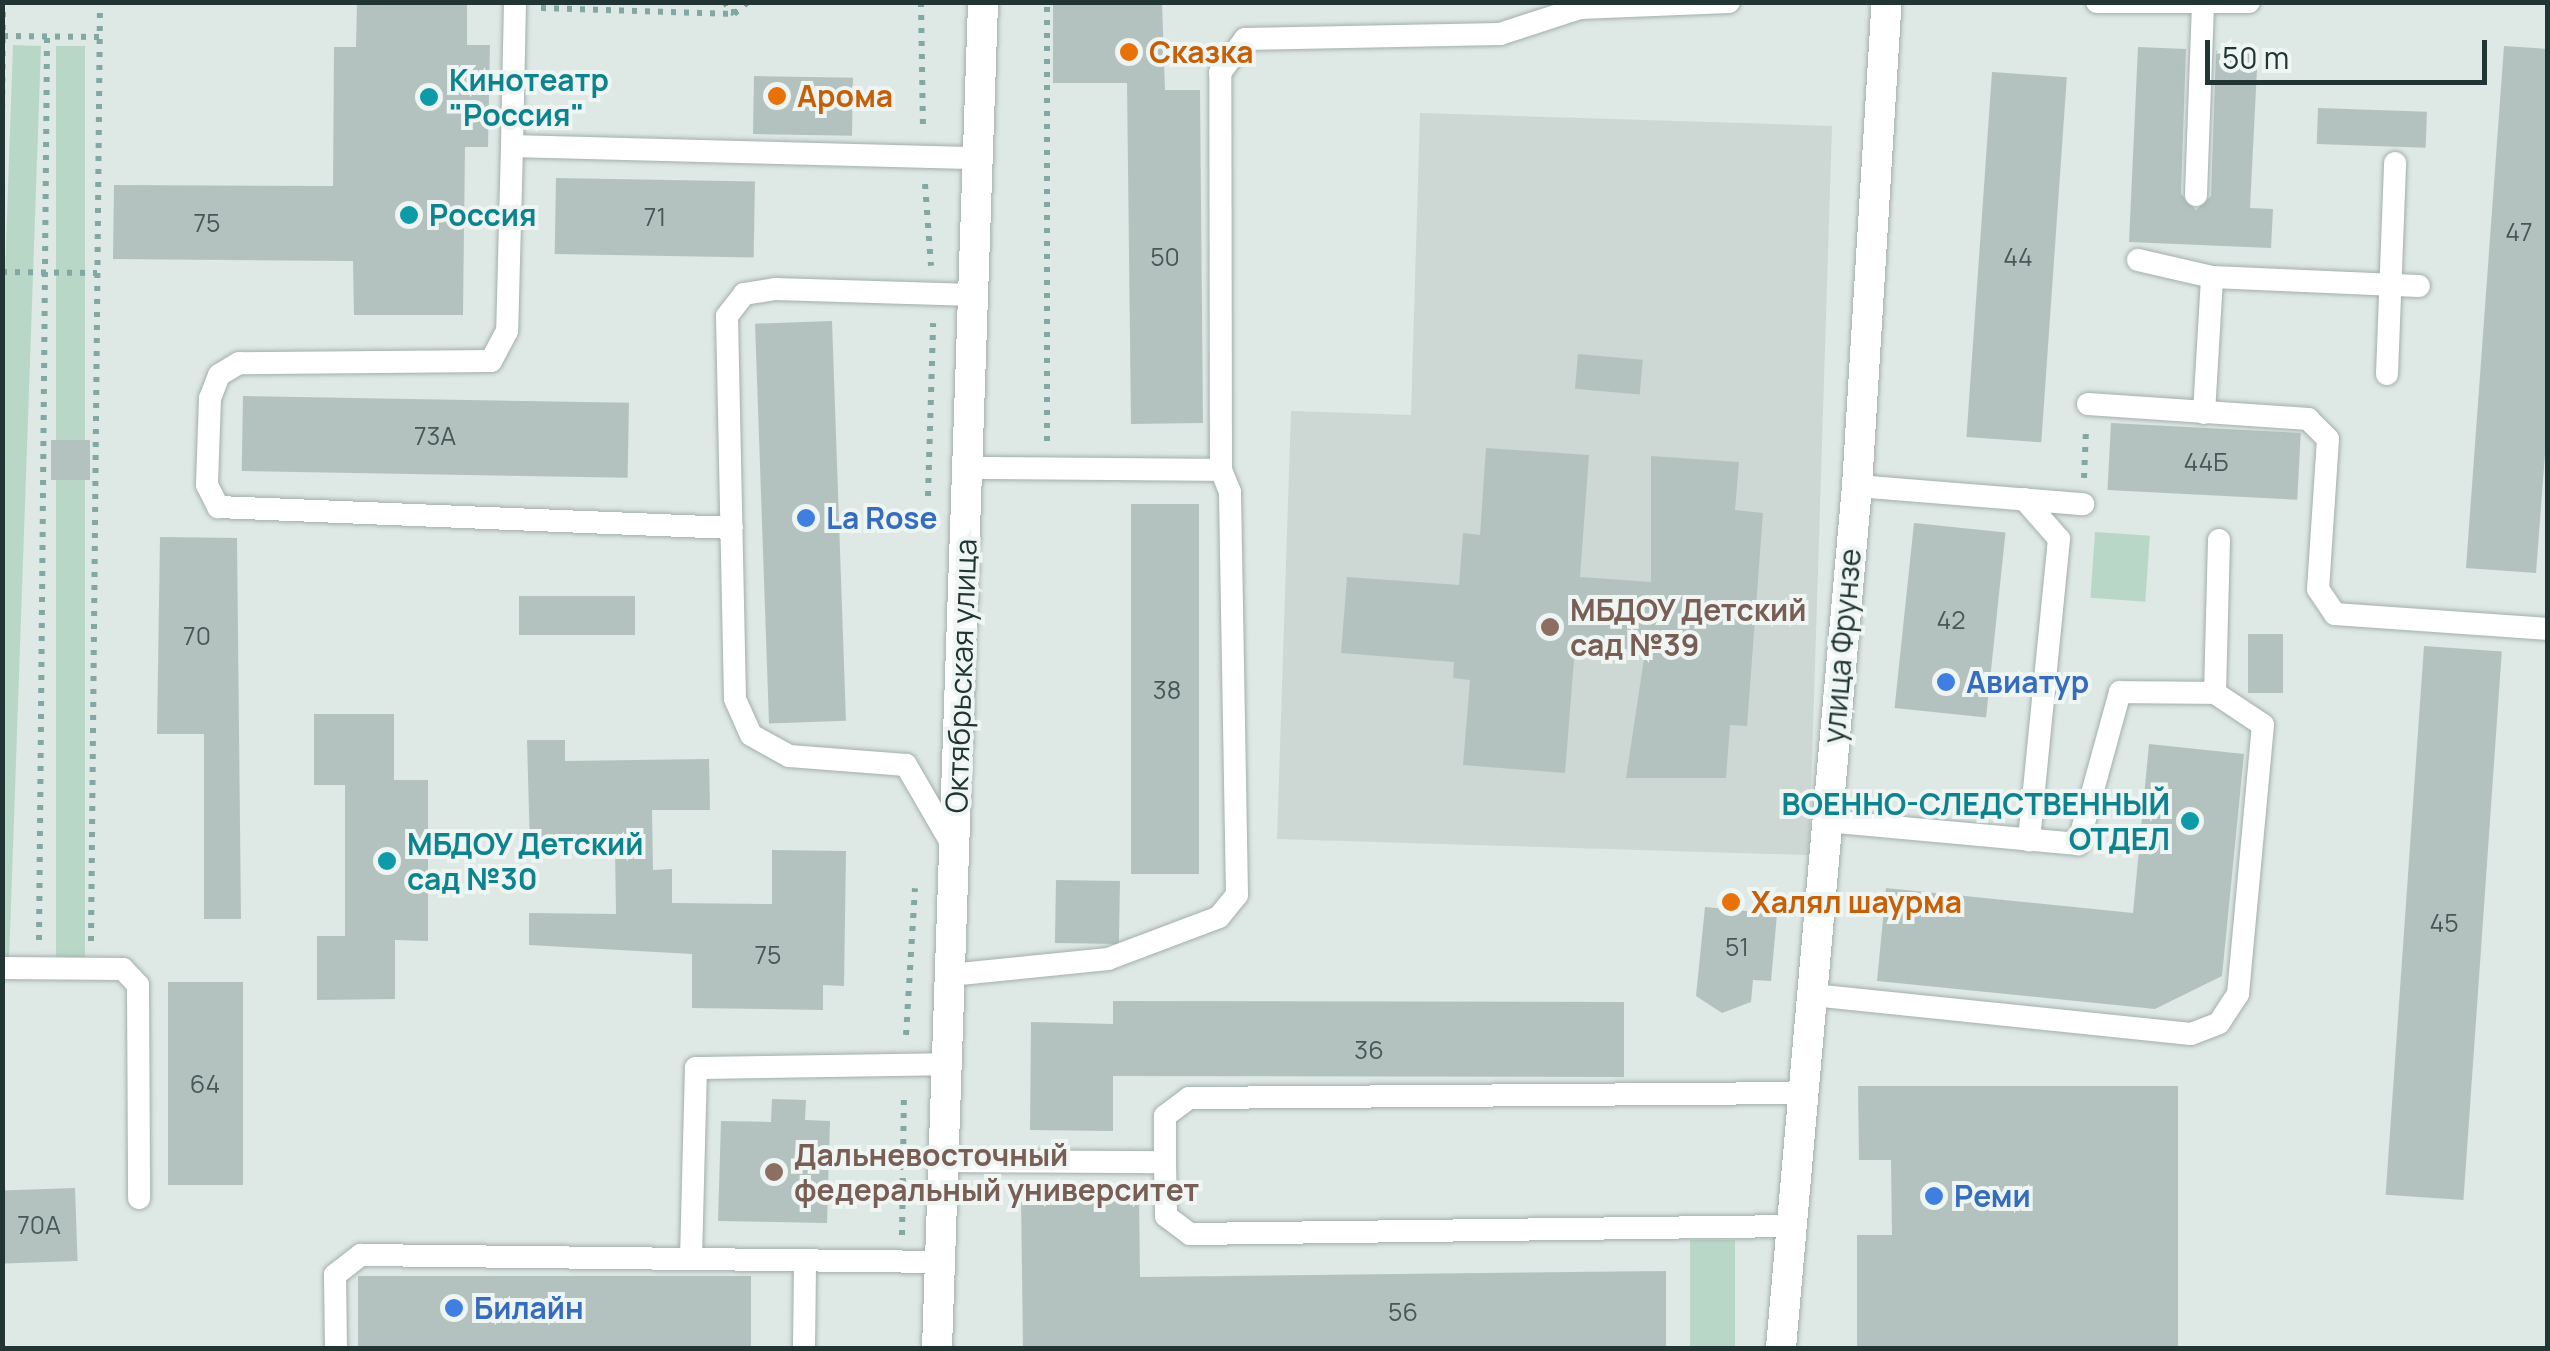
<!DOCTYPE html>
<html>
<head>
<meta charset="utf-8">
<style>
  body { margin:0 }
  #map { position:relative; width:2550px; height:1351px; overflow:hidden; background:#dee8e5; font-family:Manrope,sans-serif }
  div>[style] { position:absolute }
  .built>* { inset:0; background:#cdd7d4 }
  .green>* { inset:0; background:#b9d7c7; transform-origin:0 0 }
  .building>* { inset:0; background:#b4c2bf; transform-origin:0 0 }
  .path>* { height:6px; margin-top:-3px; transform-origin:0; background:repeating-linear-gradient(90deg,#82a8a3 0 5px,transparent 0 13px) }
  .roads { filter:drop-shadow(0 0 2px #a2afac) drop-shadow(0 0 2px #a2afac) }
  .service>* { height:22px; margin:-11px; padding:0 11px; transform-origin:11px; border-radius:11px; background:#fff }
  .minor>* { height:30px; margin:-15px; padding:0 15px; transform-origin:15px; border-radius:15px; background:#fff }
  .dots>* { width:28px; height:28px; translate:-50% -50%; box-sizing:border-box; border:5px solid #eef5f3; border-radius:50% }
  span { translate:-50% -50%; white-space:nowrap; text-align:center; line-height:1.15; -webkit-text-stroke:8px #eef5f3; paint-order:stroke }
  .number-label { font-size:25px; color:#465857 }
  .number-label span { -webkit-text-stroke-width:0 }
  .food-label { font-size:30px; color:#c56008; font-weight:700 }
  .left { translate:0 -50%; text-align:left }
  .culture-label { font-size:30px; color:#0d838f; font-weight:700 }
  .right { translate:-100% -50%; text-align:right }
  .shop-label { font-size:30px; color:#366cbe; font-weight:700 }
  .education-label { font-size:30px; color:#785e54; font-weight:700 }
  .street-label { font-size:30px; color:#213534 }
  .frame { position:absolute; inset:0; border:5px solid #213534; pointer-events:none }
  .scale { position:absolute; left:2205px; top:40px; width:282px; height:45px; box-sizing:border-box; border:5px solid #213534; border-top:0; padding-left:12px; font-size:30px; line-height:35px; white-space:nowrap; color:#213534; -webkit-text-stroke:8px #eef5f3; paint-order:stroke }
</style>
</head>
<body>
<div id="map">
  <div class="built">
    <i style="clip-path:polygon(1420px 113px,1832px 126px,1809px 855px,1277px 839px,1291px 411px,1411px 415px)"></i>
  </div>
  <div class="green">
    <i style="left:13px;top:45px;width:28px;height:917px;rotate:2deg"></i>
    <i style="left:56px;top:46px;width:29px;height:917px"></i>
    <i style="left:2095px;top:532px;width:55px;height:66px;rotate:4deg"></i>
    <i style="left:1690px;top:1240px;width:45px;height:108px"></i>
  </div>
  <div class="building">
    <i style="clip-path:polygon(357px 2px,467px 2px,467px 45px,490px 45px,488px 147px,465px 147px,463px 315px,354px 315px,353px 261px,113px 259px,114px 185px,333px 186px,334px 47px,356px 47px)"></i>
    <i style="clip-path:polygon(1053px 2px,1162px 2px,1165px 90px,1200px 90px,1203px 423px,1131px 424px,1127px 83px,1053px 83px)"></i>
    <i style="clip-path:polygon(2504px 46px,2548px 49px,2548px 414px,2536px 573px,2466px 568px)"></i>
    <i style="clip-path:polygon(2138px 47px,2186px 49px,2181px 194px,2196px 210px,2211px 196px,2216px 51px,2258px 49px,2250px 208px,2273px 209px,2271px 248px,2129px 242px)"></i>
    <i style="left:1992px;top:72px;width:75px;height:366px;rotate:4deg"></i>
    <i style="left:754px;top:76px;width:99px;height:58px;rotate:1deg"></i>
    <i style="left:2318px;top:108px;width:109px;height:36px;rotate:2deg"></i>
    <i style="left:556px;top:178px;width:199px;height:76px;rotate:1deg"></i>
    <i style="left:832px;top:321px;width:400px;height:77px;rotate:88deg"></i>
    <i style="left:1578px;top:354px;width:65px;height:35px;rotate:5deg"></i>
    <i style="left:243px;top:396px;width:386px;height:75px;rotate:1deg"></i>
    <i style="left:2111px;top:423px;width:190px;height:67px;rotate:3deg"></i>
    <i style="left:90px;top:440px;width:40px;height:39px;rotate:90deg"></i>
    <i style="clip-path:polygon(1486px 448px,1589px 455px,1580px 577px,1651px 582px,1651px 456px,1739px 462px,1735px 510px,1763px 513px,1747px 726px,1730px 725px,1726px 778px,1626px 778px,1645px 652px,1575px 647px,1565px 773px,1463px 765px,1470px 680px,1453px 678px,1454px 662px,1341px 653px,1347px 577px,1459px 585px,1463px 533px,1480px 535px)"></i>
    <i style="left:1199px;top:504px;width:370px;height:68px;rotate:90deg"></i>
    <i style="left:1914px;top:523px;width:92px;height:186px;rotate:6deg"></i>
    <i style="clip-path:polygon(160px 537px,237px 538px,241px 919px,204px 919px,204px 734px,157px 734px)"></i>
    <i style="left:519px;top:596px;width:116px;height:39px"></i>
    <i style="left:2248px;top:634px;width:35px;height:59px"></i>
    <i style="left:2424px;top:646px;width:78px;height:550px;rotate:4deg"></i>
    <i style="clip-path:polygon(314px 714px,394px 714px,394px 780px,428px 780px,428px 941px,395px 940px,395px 999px,317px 1000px,317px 936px,345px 936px,345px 785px,314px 785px)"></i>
    <i style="clip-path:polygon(527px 740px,565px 740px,565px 761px,709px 759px,710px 810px,652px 810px,653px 870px,672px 869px,672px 903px,772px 904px,772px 850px,846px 851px,844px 986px,823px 985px,823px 1010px,692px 1008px,692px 954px,529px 945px,529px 913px,616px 914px,615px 848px,530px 848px)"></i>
    <i style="clip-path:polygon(2149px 744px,2244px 754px,2222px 976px,2155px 1009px,1877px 981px,1886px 888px,2133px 913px)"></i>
    <i style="left:1056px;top:880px;width:64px;height:63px;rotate:1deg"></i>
    <i style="clip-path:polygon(1705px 907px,1777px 914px,1771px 981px,1753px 980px,1751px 1002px,1722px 1013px,1696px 996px)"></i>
    <i style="left:168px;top:982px;width:75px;height:203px"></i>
    <i style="clip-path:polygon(1113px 1001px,1624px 1002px,1624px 1077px,1113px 1076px,1113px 1131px,1030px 1130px,1031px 1022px,1113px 1024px)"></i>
    <i style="clip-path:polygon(1858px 1086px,2178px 1086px,2178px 1348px,1857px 1348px,1857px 1235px,1892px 1235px,1891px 1160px,1859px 1160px)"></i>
    <i style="clip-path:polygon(772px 1099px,806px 1100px,805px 1120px,830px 1121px,827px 1223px,718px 1221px,721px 1121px,771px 1122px)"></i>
    <i style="left:75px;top:1188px;width:73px;height:73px;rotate:88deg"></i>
    <i style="clip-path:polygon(1139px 1194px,1140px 1277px,1666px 1271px,1666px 1347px,1023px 1348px,1021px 1196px)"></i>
    <i style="left:358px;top:1276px;width:393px;height:72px"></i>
  </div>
  <div class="path">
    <i style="left:724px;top:2px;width:16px;rotate:50deg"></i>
    <i style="left:734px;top:14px;width:18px;rotate:-41deg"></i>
    <i style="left:921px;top:2px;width:129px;rotate:89.1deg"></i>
    <i style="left:541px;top:8px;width:193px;rotate:1.8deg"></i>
    <i style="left:734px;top:14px;width:12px;rotate:-90deg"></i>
    <i style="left:3px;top:36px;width:96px;rotate:0.6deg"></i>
    <i style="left:2px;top:121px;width:119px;rotate:-89.5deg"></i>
    <i style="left:925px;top:184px;width:82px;rotate:85.8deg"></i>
    <i style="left:2px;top:272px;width:95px;rotate:0.6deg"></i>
    <i style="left:1047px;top:441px;width:439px;rotate:-90deg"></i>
    <i style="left:2084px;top:478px;width:48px;rotate:-87.6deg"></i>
    <i style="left:928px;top:496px;width:173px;rotate:-88.3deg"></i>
    <i style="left:39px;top:940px;width:903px;rotate:-89.49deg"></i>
    <i style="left:91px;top:941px;width:939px;rotate:-89.45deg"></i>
    <i style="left:906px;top:1035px;width:147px;rotate:-86.5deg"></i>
    <i style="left:902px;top:1235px;width:142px;rotate:-89.2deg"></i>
  </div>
  <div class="roads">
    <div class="service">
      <i style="left:515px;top:2px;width:144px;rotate:91.2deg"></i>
      <i style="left:512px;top:146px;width:466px;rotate:1.5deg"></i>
      <i style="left:2097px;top:2px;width:152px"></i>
      <i style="left:512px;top:146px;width:185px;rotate:91.5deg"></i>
      <i style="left:507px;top:331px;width:34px;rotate:118deg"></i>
      <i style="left:491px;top:361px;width:252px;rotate:179.5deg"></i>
      <i style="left:239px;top:363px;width:23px;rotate:149deg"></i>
      <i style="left:219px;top:375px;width:25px;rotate:111deg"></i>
      <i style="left:210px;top:398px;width:87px;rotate:92deg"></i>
      <i style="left:207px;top:485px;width:25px;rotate:63deg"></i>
      <i style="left:218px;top:507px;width:514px;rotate:2.34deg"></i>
      <i style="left:2196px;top:195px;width:190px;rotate:-87.9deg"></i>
      <i style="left:2138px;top:260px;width:76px;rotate:12.9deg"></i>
      <i style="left:2387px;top:374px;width:211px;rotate:-87.8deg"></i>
      <i style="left:2088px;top:404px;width:221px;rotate:3.9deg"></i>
      <i style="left:2308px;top:419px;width:28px;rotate:45deg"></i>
      <i style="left:2328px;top:439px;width:150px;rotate:93.8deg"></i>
      <i style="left:2318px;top:589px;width:30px;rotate:56deg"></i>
      <i style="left:2335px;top:614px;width:214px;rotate:4deg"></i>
      <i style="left:2204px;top:413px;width:136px;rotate:-86.6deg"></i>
      <i style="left:2212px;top:277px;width:207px;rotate:2.5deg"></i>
      <i style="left:1221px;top:470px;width:397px;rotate:-90.1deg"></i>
      <i style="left:1220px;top:73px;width:42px;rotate:-53.7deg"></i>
      <i style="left:1245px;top:39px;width:255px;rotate:-1.1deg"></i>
      <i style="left:1500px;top:34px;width:84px;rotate:-18deg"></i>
      <i style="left:1580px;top:8px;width:149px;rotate:-2.3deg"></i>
      <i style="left:1857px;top:486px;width:227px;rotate:4.6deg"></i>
      <i style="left:2024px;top:499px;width:53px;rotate:48.8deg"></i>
      <i style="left:2059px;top:539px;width:303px;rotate:95.7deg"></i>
      <i style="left:2215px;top:693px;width:153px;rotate:-88.5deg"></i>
      <i style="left:953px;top:846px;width:94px;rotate:-120.1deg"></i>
      <i style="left:906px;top:765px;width:117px;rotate:-175.6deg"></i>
      <i style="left:789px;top:756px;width:43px;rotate:-151.1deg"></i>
      <i style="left:751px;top:735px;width:39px;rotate:-114deg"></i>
      <i style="left:735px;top:699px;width:383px;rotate:-91.2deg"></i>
      <i style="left:727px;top:316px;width:28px;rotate:-52deg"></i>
      <i style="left:744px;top:294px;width:31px;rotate:-9deg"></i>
      <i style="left:775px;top:289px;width:199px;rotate:1.7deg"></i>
      <i style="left:2px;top:968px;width:121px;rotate:0.5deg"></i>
      <i style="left:123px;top:969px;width:22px;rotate:47deg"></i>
      <i style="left:138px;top:985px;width:213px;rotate:89.7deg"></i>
      <i style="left:950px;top:975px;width:159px;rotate:-5.8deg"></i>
      <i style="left:1108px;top:959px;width:119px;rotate:-20.7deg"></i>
      <i style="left:1219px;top:917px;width:28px;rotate:-51deg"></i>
      <i style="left:1237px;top:895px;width:403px;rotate:-91deg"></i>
      <i style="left:1230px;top:492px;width:24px;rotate:-112deg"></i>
      <i style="left:1221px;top:470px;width:252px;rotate:-179.5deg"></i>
      <i style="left:1813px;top:995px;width:380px;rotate:5.9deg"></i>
      <i style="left:2191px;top:1034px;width:30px;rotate:-21deg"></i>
      <i style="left:2219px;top:1023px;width:35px;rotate:-57deg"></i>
      <i style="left:2238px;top:994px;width:270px;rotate:-84.7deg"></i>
      <i style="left:2263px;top:725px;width:58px;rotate:-146.3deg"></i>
      <i style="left:2215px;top:693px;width:95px;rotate:-179.4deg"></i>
      <i style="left:2120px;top:692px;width:158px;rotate:105.4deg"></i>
      <i style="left:2078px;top:844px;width:253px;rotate:-174.8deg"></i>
      <i style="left:943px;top:1161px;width:222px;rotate:0.3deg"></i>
      <i style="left:1165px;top:1162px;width:54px;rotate:88.9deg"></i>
      <i style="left:1166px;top:1216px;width:30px;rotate:37deg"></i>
      <i style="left:1190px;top:1234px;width:601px;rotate:-0.76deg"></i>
      <i style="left:1165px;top:1162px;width:46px;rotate:-90deg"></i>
      <i style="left:1165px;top:1116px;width:30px;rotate:-37deg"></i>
      <i style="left:1189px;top:1098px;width:614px;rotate:-0.47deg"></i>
      <i style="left:691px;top:1258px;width:190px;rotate:-88.5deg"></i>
      <i style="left:696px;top:1068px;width:251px;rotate:-0.9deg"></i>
      <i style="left:336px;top:1348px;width:73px;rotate:-90.8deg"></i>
      <i style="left:335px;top:1275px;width:33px;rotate:-38deg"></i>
      <i style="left:361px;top:1255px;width:579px;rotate:0.69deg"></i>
      <i style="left:804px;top:1348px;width:87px;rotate:-89.3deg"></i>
    </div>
    <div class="minor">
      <i style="left:937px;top:1348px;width:1347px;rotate:-88.04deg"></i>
      <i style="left:1781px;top:1348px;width:865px;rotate:-84.96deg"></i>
      <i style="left:1857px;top:486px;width:485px;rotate:-86.5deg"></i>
    </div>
  </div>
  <div class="dots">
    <i style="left:1129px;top:52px;background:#e8710a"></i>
    <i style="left:777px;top:96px;background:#e8710a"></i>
    <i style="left:429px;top:97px;background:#0f9aa8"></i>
    <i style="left:409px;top:215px;background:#0f9aa8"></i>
    <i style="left:806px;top:518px;background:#3f7fe0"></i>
    <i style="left:1550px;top:627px;background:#8d6e63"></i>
    <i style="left:1946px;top:682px;background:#3f7fe0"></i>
    <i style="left:2190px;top:821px;background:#0f9aa8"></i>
    <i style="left:387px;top:861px;background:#0f9aa8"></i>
    <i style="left:1731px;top:902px;background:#e8710a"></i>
    <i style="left:774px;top:1172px;background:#8d6e63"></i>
    <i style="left:1934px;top:1196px;background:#3f7fe0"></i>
    <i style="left:454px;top:1308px;background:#3f7fe0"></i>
  </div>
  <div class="number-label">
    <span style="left:655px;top:217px">71</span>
    <span style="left:207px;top:223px">75</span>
    <span style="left:2519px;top:232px">47</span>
    <span style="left:1165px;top:257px">50</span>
    <span style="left:2018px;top:257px">44</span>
    <span style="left:435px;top:436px">73А</span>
    <span style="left:2206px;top:462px">44Б</span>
    <span style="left:1951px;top:620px">42</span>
    <span style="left:197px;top:636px">70</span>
    <span style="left:1167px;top:690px">38</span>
    <span style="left:2444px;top:923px">45</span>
    <span style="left:1737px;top:947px">51</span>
    <span style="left:768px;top:955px">75</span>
    <span style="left:1369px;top:1050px">36</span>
    <span style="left:205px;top:1084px">64</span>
    <span style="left:39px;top:1225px">70А</span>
    <span style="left:1403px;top:1312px">56</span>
  </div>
  <div class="food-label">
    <span class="left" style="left:1149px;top:52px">Сказка</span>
    <span class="left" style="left:797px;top:96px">Арома</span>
    <span class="left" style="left:1751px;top:902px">Халял шаурма</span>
  </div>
  <div class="culture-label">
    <span class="left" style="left:449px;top:97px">Кинотеатр<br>"Россия"</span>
    <span class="left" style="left:429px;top:215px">Россия</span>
    <span class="right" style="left:2170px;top:821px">ВОЕННО-СЛЕДСТВЕННЫЙ<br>ОТДЕЛ</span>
    <span class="left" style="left:407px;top:861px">МБДОУ Детский<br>сад №30</span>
  </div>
  <div class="shop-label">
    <span class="left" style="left:826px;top:518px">La Rose</span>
    <span class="left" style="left:1966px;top:682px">Авиатур</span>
    <span class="left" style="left:1954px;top:1196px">Реми</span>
    <span class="left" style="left:474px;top:1308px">Билайн</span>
  </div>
  <div class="education-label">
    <span class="left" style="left:1570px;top:627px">МБДОУ Детский<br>сад №39</span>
    <span class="left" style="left:794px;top:1172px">Дальневосточный<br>федеральный университет</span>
  </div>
  <div class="street-label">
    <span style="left:1842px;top:646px;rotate:-85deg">улица Фрунзе</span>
    <span style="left:961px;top:676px;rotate:-88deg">Октябрьская улица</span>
  </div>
  <div class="frame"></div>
  <div class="scale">50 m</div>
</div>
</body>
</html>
